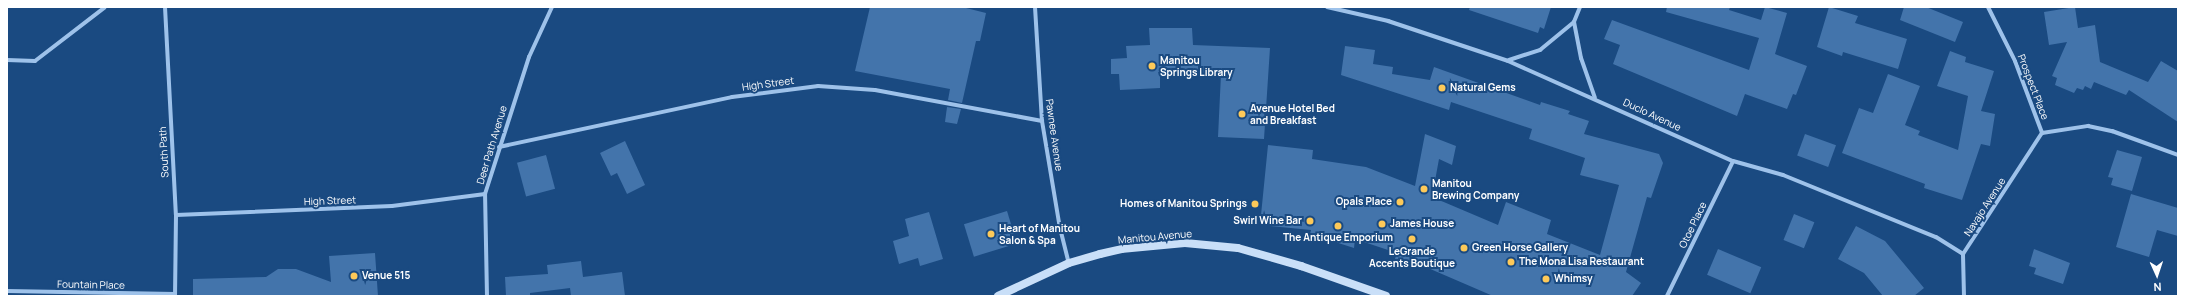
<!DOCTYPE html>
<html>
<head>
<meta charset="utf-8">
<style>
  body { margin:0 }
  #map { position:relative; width:2185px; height:303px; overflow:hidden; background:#1a4a81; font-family:Manrope,sans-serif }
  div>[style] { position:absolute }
  .building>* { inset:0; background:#4374ab; transform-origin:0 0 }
  .street>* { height:4px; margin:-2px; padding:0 2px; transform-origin:2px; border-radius:2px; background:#9ec2ea }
  .secondary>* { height:8px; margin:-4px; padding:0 4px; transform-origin:4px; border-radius:4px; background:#c9dff8 }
  .dots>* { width:11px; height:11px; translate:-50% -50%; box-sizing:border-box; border:2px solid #1a4a81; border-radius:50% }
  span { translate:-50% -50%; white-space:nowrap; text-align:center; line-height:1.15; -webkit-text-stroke:4px #1a4a81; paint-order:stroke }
  .poi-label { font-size:10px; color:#fff; font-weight:700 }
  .left { translate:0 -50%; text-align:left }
  .right { translate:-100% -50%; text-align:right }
  .street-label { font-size:10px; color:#fff }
  .frame { position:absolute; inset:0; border:8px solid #fff; pointer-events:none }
  .north { position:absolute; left:2137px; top:255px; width:40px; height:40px; -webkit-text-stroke:3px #1a4a81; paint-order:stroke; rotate:177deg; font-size:11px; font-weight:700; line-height:16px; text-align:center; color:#fff }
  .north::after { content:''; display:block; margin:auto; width:14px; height:18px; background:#fff; clip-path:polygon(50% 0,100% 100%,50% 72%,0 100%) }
</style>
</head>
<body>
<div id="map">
  <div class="building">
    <i style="clip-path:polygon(870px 7px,962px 7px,986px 13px,980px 41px,976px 41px,962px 103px,948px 100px,950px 89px,855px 71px)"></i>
    <i style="clip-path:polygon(1470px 7px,1551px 7px,1544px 29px,1540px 27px,1538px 33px,1469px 10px)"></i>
    <i style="clip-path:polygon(1667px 7px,1730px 7px,1729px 10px,1761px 20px,1765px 7px,1787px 13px,1775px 54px,1807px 66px,1796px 95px,1793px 94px,1787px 109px,1745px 94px,1737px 116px,1613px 64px,1620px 45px,1604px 39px,1612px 20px,1749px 70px,1759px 38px,1666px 12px)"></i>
    <i style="clip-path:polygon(1829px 7px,1858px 16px,1855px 23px,1907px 39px,1898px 69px,1843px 52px,1842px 56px,1817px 47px)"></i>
    <i style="clip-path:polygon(1904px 7px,1926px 7px,1963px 22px,1955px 42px,1900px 20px)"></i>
    <i style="clip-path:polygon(2075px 7px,2078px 28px,2095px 25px,2100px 62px,2148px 82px,2161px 61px,2178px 71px,2178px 122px,2129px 90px,2126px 95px,2094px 82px,2091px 89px,2085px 86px,2083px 90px,2077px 88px,2074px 93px,2055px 85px,2057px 78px,2052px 76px,2067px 42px,2049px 45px,2044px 12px)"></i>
    <i style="clip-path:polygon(1149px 28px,1192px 28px,1193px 45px,1270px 48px,1264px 139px,1218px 137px,1221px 74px,1160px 74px,1160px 88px,1120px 90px,1119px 74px,1111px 74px,1111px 59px,1127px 58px,1126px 46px,1150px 45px)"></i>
    <i style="clip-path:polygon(1345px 46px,1375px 50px,1373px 64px,1393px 67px,1392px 74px,1430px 80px,1434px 67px,1540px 105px,1541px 102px,1570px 111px,1568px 114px,1589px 121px,1584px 134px,1659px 154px,1663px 163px,1651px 198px,1647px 197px,1626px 272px,1641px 283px,1632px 296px,1493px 296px,1428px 268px,1395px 259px,1397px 253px,1355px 239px,1354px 248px,1310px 234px,1311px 230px,1260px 225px,1268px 145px,1313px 150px,1312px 159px,1366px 167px,1415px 186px,1425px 134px,1456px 146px,1452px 165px,1439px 159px,1432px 197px,1498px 225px,1506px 202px,1551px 220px,1547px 234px,1600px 255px,1619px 185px,1580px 175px,1585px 158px,1529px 139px,1532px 129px,1451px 102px,1449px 110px,1341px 75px)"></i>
    <i style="clip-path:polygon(1950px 51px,1966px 57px,1965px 62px,1994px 71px,1981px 111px,1995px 114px,1990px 146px,1981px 144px,1962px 200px,1924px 188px,1925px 184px,1842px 153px,1859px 108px,1873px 113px,1888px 74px,1920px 86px,1905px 125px,1920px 131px,1918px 135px,1958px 150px,1968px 96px,1937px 86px)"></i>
    <i style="clip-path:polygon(947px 107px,961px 109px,957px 124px,945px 122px)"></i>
    <i style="left:1805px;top:134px;width:33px;height:23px;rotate:20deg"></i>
    <i style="clip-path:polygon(625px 141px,645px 185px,627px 194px,617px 173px,611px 176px,600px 153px)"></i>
    <i style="clip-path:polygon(2117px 150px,2142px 157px,2132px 191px,2111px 185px,2113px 178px,2108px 177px)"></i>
    <i style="left:546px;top:155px;width:35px;height:30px;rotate:75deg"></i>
    <i style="clip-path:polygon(2131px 194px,2178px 208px,2178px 236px,2157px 230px,2149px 257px,2116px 247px)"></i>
    <i style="left:1007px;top:211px;width:34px;height:45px;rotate:73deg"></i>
    <i style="clip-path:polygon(929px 212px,943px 259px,920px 266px,918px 258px,899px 264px,893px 241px,909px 236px,905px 219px)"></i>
    <i style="left:1794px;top:214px;width:22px;height:28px;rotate:22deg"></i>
    <i style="clip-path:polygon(1856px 226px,1885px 241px,1924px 288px,1914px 296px,1883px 296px,1864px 273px,1838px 259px)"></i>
    <i style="left:1718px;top:249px;width:47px;height:28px;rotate:23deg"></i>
    <i style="clip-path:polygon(2034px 249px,2070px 263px,2063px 284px,2034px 274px,2036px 268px,2029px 266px)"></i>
    <i style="clip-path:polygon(375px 253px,378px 296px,193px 296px,193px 279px,266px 277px,278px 269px,296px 269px,331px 282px,329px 256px)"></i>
    <i style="clip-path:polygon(581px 261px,583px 277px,622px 272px,625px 296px,571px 296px,570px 288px,530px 293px,530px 296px,506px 296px,505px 277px,548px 274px,547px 265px)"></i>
  </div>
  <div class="street">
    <i style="left:165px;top:7px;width:208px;rotate:87deg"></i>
    <i style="left:176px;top:215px;width:81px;rotate:90.7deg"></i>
    <i style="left:1035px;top:7px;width:114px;rotate:86.5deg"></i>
    <i style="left:1042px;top:121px;width:109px;rotate:80.5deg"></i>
    <i style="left:1060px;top:228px;width:36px;rotate:76deg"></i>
    <i style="left:1327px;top:7px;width:63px;rotate:12.9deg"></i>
    <i style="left:1388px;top:21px;width:126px;rotate:18.4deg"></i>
    <i style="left:1508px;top:61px;width:246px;rotate:24deg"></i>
    <i style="left:1733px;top:161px;width:52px;rotate:15.6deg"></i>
    <i style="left:1783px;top:175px;width:165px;rotate:22.1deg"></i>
    <i style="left:1936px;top:237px;width:32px;rotate:32deg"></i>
    <i style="left:1580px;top:7px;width:16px;rotate:112deg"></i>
    <i style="left:1574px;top:22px;width:37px;rotate:79deg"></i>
    <i style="left:1581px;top:58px;width:42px;rotate:70.7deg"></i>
    <i style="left:1988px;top:7px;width:60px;rotate:63.4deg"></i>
    <i style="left:2015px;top:61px;width:77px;rotate:69.4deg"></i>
    <i style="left:7px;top:60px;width:28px;rotate:2deg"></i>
    <i style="left:35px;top:61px;width:88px;rotate:-37.6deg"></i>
    <i style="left:1509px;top:60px;width:33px;rotate:-18deg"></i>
    <i style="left:1540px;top:50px;width:44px;rotate:-39.5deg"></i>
    <i style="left:2042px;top:133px;width:47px;rotate:-8.7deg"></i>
    <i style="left:2088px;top:126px;width:25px;rotate:12deg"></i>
    <i style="left:2112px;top:131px;width:70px;rotate:20deg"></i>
    <i style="left:499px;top:147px;width:238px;rotate:-12.1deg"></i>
    <i style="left:732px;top:97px;width:87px;rotate:-7.3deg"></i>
    <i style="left:818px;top:86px;width:57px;rotate:4deg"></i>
    <i style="left:875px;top:90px;width:170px;rotate:10.5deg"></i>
    <i style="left:176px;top:215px;width:216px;rotate:-2.4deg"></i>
    <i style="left:392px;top:206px;width:94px;rotate:-7.4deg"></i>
    <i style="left:7px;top:291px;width:168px;rotate:1deg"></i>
    <i style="left:487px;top:296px;width:102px;rotate:-91.1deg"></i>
    <i style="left:485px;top:194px;width:144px;rotate:-72.2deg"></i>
    <i style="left:529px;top:57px;width:55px;rotate:-65.3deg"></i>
    <i style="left:1667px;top:296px;width:150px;rotate:-63.9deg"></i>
    <i style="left:1964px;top:296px;width:42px;rotate:-91.4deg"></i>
    <i style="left:1963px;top:254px;width:145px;rotate:-56.9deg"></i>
  </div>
  <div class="secondary">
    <i style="left:998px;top:296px;width:78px;rotate:-24.9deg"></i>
    <i style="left:1069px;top:263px;width:32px;rotate:-16deg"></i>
    <i style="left:1100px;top:254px;width:22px;rotate:-13deg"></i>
    <i style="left:1121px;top:249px;width:64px;rotate:-5.4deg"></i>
    <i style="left:1185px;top:243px;width:53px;rotate:5.4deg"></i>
    <i style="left:1238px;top:248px;width:66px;rotate:15.9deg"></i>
    <i style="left:1301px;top:266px;width:90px;rotate:19.4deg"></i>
  </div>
  <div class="dots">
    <i style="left:1152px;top:66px;background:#fdc959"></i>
    <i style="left:1442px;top:88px;background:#fdc959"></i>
    <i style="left:1242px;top:114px;background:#fdc959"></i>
    <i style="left:1424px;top:189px;background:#fdc959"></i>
    <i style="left:1400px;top:202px;background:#fdc959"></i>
    <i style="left:1255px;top:204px;background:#fdc959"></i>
    <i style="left:1310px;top:221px;background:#fdc959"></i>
    <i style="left:1382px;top:224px;background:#fdc959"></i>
    <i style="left:1338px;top:226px;background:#fdc959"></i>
    <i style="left:991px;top:234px;background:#fdc959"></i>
    <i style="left:1412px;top:239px;background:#fdc959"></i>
    <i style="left:1464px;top:248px;background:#fdc959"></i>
    <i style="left:1511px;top:262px;background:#fdc959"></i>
    <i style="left:354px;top:276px;background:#fdc959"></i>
    <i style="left:1546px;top:279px;background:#fdc959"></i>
  </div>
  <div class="poi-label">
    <span class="left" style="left:1160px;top:66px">Manitou<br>Springs Library</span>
    <span class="left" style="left:1450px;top:88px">Natural Gems</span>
    <span class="left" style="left:1250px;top:114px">Avenue Hotel Bed<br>and Breakfast</span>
    <span class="left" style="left:1432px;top:189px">Manitou<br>Brewing Company</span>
    <span class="right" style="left:1392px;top:202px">Opals Place</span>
    <span class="right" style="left:1247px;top:204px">Homes of Manitou Springs</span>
    <span class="right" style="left:1302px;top:221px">Swirl Wine Bar</span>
    <span class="left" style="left:1390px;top:224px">James House</span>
    <span class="left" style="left:999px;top:234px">Heart of Manitou<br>Salon &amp; Spa</span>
    <span style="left:1338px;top:238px">The Antique Emporium</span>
    <span class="left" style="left:1472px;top:248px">Green Horse Gallery</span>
    <span style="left:1412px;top:257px">LeGrande<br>Accents Boutique</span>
    <span class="left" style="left:1519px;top:262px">The Mona Lisa Restaurant</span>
    <span class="left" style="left:362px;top:276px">Venue 515</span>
    <span class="left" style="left:1554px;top:279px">Whimsy</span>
  </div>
  <div class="street-label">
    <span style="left:768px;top:84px;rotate:-8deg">High Street</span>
    <span style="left:2033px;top:87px;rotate:69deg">Prospect Place</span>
    <span style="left:1652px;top:115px;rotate:25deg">Duclo Avenue</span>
    <span style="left:1054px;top:135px;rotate:82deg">Pawnee Avenue</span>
    <span style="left:492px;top:145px;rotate:-73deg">Deer Path Avenue</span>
    <span style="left:164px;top:152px;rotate:-93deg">South Path</span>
    <span style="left:330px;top:201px;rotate:-2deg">High Street</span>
    <span style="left:1985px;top:207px;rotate:-57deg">Navajo Avenue</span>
    <span style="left:1693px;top:225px;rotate:-64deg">Otoe Place</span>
    <span style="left:1155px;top:237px;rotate:-5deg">Manitou Avenue</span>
    <span style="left:91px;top:285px;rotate:1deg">Fountain Place</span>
  </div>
  <div class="frame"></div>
  <div class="north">N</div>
</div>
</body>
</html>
